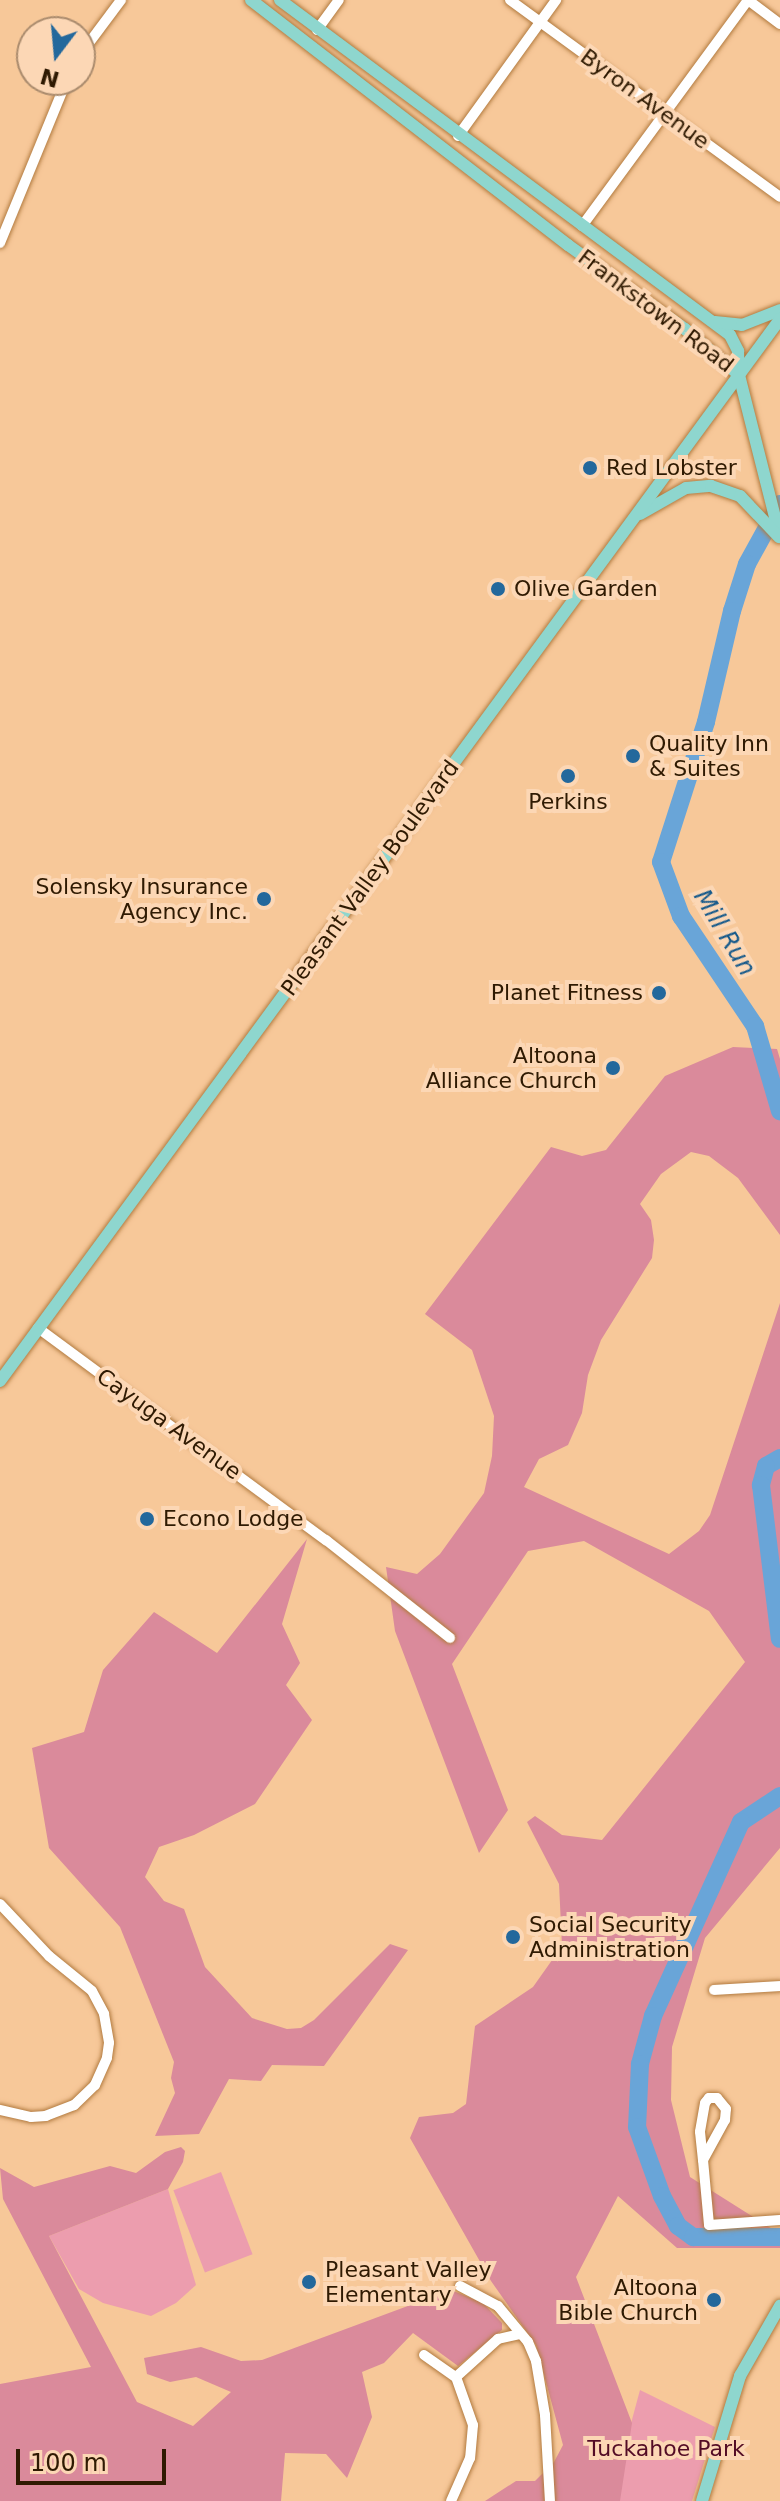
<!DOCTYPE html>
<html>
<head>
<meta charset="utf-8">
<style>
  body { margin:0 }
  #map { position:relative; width:780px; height:2501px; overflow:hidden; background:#f7c899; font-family:"DejaVu Sans",sans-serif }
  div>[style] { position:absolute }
  .green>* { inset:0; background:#ec9dae; transform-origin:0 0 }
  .forest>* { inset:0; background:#da8a9b }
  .river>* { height:18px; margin:-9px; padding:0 9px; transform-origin:9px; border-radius:9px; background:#69a5d8 }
  .roads { filter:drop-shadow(0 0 2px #b27b40) drop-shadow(0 0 2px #b27b40) }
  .minor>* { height:10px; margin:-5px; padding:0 5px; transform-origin:5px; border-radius:5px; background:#fff }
  .major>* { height:12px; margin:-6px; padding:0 6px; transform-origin:6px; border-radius:6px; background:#8ed6ce }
  .dots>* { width:22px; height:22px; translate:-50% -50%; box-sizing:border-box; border:4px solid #fcd7b5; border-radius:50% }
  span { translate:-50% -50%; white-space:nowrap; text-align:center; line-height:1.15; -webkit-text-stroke:8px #fcd7b5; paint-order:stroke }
  .street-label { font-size:22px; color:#2f1a02 }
  .poi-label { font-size:22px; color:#2f1a02 }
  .left { translate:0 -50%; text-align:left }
  .right { translate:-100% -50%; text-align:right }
  .park-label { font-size:22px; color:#530c25 }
  .water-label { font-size:24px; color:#175a8b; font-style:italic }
  .north { position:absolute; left:16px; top:16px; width:80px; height:80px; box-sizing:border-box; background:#fcd7b5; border:2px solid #aa8b6d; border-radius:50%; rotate:196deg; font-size:22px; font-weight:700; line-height:32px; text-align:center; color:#2f1a02 }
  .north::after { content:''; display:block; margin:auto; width:28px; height:36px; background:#23689c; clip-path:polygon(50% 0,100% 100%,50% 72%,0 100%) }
  .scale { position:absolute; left:16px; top:2449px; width:150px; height:36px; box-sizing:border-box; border:4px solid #2f1a02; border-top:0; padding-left:10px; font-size:24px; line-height:28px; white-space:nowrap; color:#2f1a02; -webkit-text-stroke:6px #fcd7b5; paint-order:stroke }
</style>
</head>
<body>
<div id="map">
  <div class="green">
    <i style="left:221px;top:2172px;width:88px;height:51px;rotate:69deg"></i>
    <i style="clip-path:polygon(168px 2189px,196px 2285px,176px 2303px,151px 2316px,103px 2303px,79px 2289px,49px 2236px)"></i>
    <i style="clip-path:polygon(640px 2390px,715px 2427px,692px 2501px,610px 2501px)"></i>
  </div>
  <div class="forest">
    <i style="clip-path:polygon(733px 1047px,777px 1049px,780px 1059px,780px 1235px,738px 1178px,709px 1156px,691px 1152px,661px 1174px,640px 1204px,651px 1220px,654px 1240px,652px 1258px,601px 1340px,588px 1375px,582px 1413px,568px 1445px,539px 1459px,524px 1487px,669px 1554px,699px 1531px,710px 1515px,780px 1303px,780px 1848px,705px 1938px,672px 2047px,671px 2100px,690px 2177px,780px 2234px,780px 2248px,677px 2248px,618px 2196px,576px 2277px,632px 2423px,620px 2501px,485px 2501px,516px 2481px,535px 2481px,554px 2462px,563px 2445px,536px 2345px,491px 2281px,410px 2138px,419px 2117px,453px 2113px,466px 2104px,475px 2026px,533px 1987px,562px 1946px,559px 1884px,527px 1822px,535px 1816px,562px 1835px,602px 1840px,745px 1662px,709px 1611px,584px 1541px,528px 1551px,452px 1664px,508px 1810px,479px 1853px,395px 1631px,386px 1567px,417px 1574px,440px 1554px,484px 1493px,492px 1456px,494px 1416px,472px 1350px,425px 1314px,551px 1147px,582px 1156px,606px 1150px,665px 1076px)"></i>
    <i style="clip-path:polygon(307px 1539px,282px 1624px,300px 1663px,286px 1685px,312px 1720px,255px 1804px,194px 1835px,159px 1847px,145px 1877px,164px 1901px,184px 1909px,205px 1967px,252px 2018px,287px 2029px,301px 2028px,314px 2020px,390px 1944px,408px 1950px,324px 2066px,272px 2065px,261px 2081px,229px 2079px,199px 2134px,155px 2136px,175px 2093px,171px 2078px,174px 2062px,120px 1927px,49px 1848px,32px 1748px,84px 1732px,103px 1670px,154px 1612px,217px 1653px)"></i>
    <i style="clip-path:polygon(181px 2147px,185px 2151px,183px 2162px,168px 2189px,49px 2236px,137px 2402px,193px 2426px,231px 2392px,196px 2377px,170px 2382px,147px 2374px,144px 2358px,201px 2347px,241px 2361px,262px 2360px,451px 2290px,483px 2303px,502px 2323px,502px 2330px,458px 2366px,413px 2333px,384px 2363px,362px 2372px,372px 2417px,347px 2478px,326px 2454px,285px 2453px,281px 2501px,0 2501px,0 2384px,91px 2367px,3px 2199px,0 2168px,34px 2187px,110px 2166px,136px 2173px,165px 2152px)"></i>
  </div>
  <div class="river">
    <i style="left:780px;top:504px;width:68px;rotate:118.8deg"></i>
    <i style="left:747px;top:564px;width:49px;rotate:107.7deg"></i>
    <i style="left:732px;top:611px;width:114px;rotate:103.2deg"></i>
    <i style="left:706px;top:722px;width:147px;rotate:107.8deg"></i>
    <i style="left:661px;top:862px;width:58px;rotate:69.7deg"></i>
    <i style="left:681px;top:916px;width:133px;rotate:56.1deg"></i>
    <i style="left:755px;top:1026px;width:89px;rotate:73.6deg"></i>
    <i style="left:780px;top:1458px;width:16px;rotate:150deg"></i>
    <i style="left:766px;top:1466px;width:20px;rotate:105deg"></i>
    <i style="left:761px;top:1485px;width:155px;rotate:83deg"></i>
    <i style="left:780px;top:1796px;width:47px;rotate:146.3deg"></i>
    <i style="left:741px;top:1822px;width:213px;rotate:114.4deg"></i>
    <i style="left:653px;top:2016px;width:50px;rotate:105.2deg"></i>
    <i style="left:640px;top:2064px;width:63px;rotate:92.7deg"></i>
    <i style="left:637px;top:2127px;width:73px;rotate:70.1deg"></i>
    <i style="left:662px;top:2196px;width:34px;rotate:62deg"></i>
    <i style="left:678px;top:2226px;width:19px;rotate:36deg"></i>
    <i style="left:693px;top:2237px;width:87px"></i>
  </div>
  <div class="roads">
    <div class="minor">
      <i style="left:510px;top:0;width:334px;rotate:36.1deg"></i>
      <i style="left:748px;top:0;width:40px;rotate:37deg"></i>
      <i style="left:317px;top:30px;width:37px;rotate:-54deg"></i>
      <i style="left:80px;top:55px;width:69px;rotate:-53.3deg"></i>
      <i style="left:458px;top:136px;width:168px;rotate:-54.2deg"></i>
      <i style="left:582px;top:226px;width:280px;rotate:-53.7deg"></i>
      <i style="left:0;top:243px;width:176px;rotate:-67.7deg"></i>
      <i style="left:38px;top:1328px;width:358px;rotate:36.4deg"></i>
      <i style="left:326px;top:1540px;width:158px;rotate:38.3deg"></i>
      <i style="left:0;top:1904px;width:71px;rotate:46.7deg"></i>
      <i style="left:49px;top:1956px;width:55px;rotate:39.1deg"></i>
      <i style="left:92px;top:1991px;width:26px;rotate:62deg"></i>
      <i style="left:104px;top:2014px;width:29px;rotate:80deg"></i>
      <i style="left:109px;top:2043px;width:15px;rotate:98deg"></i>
      <i style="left:107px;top:2058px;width:30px;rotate:114deg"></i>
      <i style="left:95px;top:2085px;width:29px;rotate:136deg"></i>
      <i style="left:74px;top:2105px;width:30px;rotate:159deg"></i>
      <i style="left:46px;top:2116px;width:15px;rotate:176deg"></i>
      <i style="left:31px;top:2117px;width:32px;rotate:-167deg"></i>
      <i style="left:714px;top:1990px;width:66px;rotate:-3.5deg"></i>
      <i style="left:703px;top:2160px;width:46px;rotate:-61.2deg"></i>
      <i style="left:725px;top:2120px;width:11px;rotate:-85deg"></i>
      <i style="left:726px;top:2109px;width:14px;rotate:-129deg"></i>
      <i style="left:717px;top:2098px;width:8px;rotate:180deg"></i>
      <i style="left:709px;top:2098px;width:6px;rotate:129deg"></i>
      <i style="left:705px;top:2103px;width:29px;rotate:100deg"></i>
      <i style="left:700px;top:2132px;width:28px;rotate:84deg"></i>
      <i style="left:703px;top:2160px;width:65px;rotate:84.7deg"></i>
      <i style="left:709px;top:2225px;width:71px;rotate:-4deg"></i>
      <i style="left:460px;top:2286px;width:43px;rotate:27.8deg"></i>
      <i style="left:498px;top:2306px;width:47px;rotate:50.2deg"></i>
      <i style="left:528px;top:2342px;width:21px;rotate:67deg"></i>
      <i style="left:536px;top:2361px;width:55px;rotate:80.5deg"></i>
      <i style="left:545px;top:2415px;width:86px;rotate:86.7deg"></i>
      <i style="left:424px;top:2355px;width:39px;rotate:35deg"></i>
      <i style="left:456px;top:2377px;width:51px;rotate:70.5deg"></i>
      <i style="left:473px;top:2425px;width:33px;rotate:95deg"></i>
      <i style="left:470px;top:2458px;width:47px;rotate:113.8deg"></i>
      <i style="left:456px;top:2377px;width:57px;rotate:-42.1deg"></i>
      <i style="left:498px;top:2339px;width:22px;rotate:-13deg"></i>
    </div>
    <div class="major">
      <i style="left:251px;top:0;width:401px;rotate:37.7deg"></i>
      <i style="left:568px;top:245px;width:144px;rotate:35.7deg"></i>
      <i style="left:685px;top:329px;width:71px;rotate:40.4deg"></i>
      <i style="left:280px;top:0;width:561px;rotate:36.67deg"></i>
      <i style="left:730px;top:335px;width:18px;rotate:63deg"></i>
      <i style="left:738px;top:351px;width:24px;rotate:88deg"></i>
      <i style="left:739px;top:375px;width:167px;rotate:75.8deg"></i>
      <i style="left:715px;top:322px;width:27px;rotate:6deg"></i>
      <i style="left:742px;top:325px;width:41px;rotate:-21.5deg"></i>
      <i style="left:640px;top:514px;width:53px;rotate:-29.5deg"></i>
      <i style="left:686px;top:488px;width:25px;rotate:-5deg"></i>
      <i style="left:711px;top:486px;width:31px;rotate:19deg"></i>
      <i style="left:740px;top:496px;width:57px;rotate:46.4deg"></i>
      <i style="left:0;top:1381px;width:1318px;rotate:-53.7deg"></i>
      <i style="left:702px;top:2501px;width:131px;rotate:-73.1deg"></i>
      <i style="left:740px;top:2376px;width:81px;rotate:-60.3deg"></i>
    </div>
  </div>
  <div class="dots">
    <i style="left:590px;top:468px;background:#23689c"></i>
    <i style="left:498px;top:589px;background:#23689c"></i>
    <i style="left:633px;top:756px;background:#23689c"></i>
    <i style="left:568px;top:776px;background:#23689c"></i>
    <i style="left:264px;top:899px;background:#23689c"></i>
    <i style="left:659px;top:993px;background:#23689c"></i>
    <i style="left:613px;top:1068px;background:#23689c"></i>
    <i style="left:147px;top:1519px;background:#23689c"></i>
    <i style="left:513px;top:1937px;background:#23689c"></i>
    <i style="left:309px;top:2282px;background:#23689c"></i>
    <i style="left:714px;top:2300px;background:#23689c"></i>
  </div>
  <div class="street-label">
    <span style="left:645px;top:99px;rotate:36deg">Byron Avenue</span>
    <span style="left:656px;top:311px;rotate:37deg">Frankstown Road</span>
    <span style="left:370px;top:878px;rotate:-54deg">Pleasant Valley Boulevard</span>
    <span style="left:169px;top:1424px;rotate:36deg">Cayuga Avenue</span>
  </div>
  <div class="poi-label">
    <span class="left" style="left:606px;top:468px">Red Lobster</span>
    <span class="left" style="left:514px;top:589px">Olive Garden</span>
    <span class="left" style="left:649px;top:756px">Quality Inn<br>&amp; Suites</span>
    <span style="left:568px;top:802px">Perkins</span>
    <span class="right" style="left:248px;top:899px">Solensky Insurance<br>Agency Inc.</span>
    <span class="right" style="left:643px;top:993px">Planet Fitness</span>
    <span class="right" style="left:597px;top:1068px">Altoona<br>Alliance Church</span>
    <span class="left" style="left:163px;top:1519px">Econo Lodge</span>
    <span class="left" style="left:529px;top:1937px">Social Security<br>Administration</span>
    <span class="left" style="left:325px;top:2282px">Pleasant Valley<br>Elementary</span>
    <span class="right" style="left:698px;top:2300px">Altoona<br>Bible Church</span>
  </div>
  <div class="park-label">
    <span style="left:666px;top:2449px">Tuckahoe Park</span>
  </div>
  <div class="water-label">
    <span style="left:724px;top:933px;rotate:59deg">Mill Run</span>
  </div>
  <div class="north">N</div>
  <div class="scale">100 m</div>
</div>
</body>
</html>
